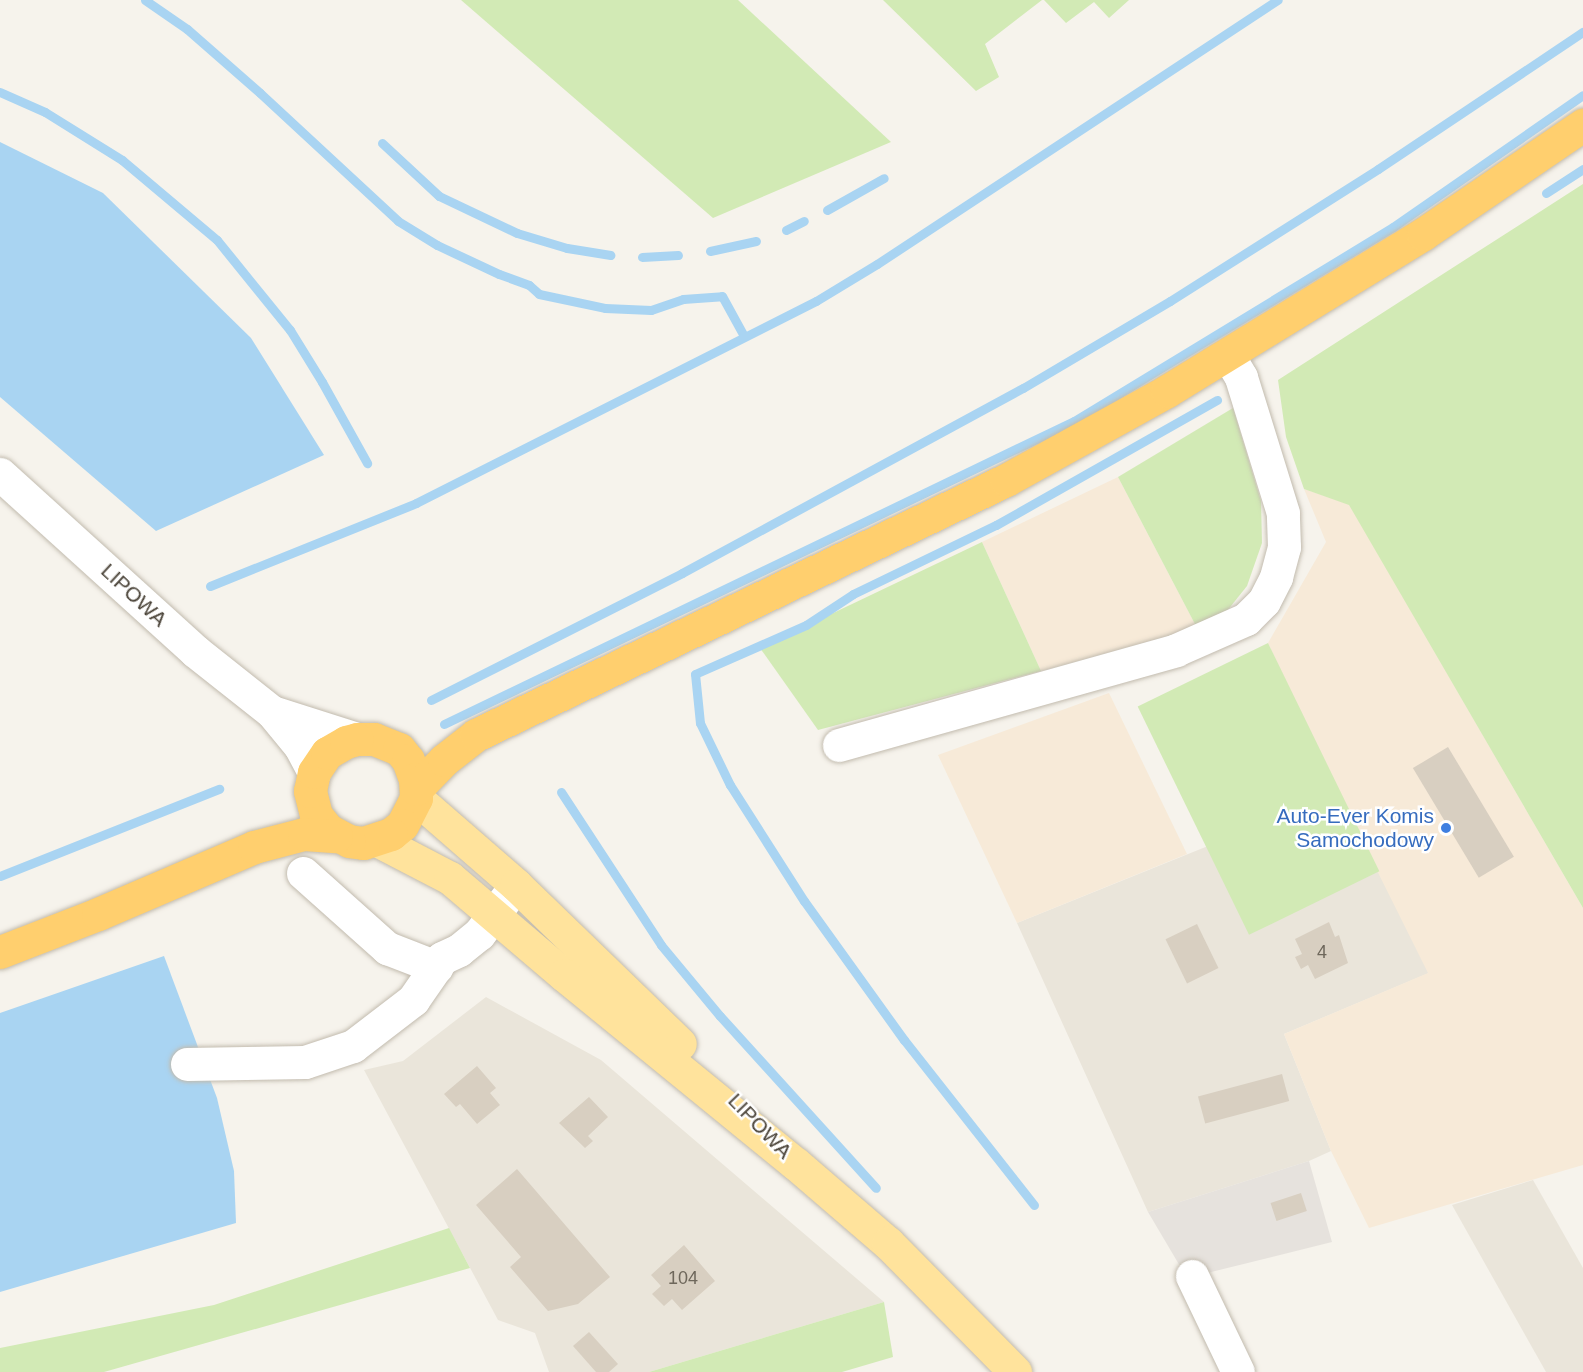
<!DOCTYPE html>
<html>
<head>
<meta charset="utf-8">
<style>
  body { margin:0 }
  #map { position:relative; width:1583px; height:1372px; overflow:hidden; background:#f6f3ec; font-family:Helvetica,sans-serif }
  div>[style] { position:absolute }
  .residential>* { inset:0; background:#eae5da }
  .commercial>* { inset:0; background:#f7ead8 }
  .industrial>* { inset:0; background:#e6e2dd }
  .green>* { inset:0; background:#d2eab5; transform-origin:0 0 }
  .water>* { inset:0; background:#a9d4f2 }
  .stream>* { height:9px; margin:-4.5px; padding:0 4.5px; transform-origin:4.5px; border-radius:4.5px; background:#a9d4f2 }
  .building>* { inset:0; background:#d8cfc1; transform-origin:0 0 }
  .roads { filter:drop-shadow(0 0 2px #c2bbae) drop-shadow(0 0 2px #c2bbae) }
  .minor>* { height:33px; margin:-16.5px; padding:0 16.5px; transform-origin:16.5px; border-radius:16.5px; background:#fff }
  .major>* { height:33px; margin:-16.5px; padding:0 16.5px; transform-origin:16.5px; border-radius:16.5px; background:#ffe39c }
  .highway>* { height:33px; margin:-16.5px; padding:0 16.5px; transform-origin:16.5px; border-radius:16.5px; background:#ffcf6e }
  .dots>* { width:16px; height:16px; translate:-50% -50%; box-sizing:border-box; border:3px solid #fff; border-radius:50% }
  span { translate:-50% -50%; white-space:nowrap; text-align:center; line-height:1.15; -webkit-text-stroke:5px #fff; paint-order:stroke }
  .number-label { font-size:18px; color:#6e675b }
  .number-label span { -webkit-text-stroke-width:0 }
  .street-label { font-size:21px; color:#4b4439 }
  .shop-label { font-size:21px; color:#366cbe }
  .right { translate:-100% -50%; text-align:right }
</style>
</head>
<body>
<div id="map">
  <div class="residential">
    <i style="clip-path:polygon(1334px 784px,1429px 973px,1284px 1034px,1331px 1151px,1309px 1161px,1148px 1212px,1017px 923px,1208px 846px)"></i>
    <i style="clip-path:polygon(486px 997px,601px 1060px,884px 1302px,649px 1372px,549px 1372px,535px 1333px,498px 1320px,364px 1070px,403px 1061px)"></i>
    <i style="clip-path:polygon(1533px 1180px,1583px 1268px,1583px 1372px,1546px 1372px,1452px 1205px)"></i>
  </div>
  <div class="commercial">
    <i style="clip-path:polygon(1118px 477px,1197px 628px,1041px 671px,982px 542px)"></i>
    <i style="clip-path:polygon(1304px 489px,1349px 504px,1583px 908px,1583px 1165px,1369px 1228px,1331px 1151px,1284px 1034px,1428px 973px,1334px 784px,1268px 643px,1326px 542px)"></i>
    <i style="clip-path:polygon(1109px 693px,1187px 854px,1017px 923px,938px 755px)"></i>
  </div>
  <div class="industrial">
    <i style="clip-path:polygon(1309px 1161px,1332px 1242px,1187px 1278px,1148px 1212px)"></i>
  </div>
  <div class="green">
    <i style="clip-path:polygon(461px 0,738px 0,891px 142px,713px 218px)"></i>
    <i style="clip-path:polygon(883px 0,1042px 0,985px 44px,999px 77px,976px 91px)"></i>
    <i style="clip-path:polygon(1044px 0,1129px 0,1109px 18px,1094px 2px,1066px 23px)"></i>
    <i style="clip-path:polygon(1583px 184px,1583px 908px,1349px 505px,1304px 489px,1286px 437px,1278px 380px)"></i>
    <i style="clip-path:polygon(1233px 408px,1261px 501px,1262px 543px,1247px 586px,1227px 611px,1197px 628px,1118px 477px)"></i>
    <i style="clip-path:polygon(982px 542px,1041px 671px,818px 730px,760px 648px)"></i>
    <i style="left:1268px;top:643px;width:254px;height:145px;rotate:64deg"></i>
    <i style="clip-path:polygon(449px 1228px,470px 1268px,104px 1372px,0 1372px,0 1348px,214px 1305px)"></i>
    <i style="clip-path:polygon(884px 1302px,893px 1357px,842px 1372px,649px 1372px)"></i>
  </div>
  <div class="water">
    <i style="clip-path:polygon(0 142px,103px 193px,251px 338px,324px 455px,156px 531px,0 397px)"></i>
    <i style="clip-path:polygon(164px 956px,217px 1098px,234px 1171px,236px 1223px,0 1292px,0 1013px)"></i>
  </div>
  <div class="stream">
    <i style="left:145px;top:0;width:51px;rotate:34.6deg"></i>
    <i style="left:187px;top:29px;width:97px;rotate:41.2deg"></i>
    <i style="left:260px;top:93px;width:188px;rotate:42.8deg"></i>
    <i style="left:398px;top:221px;width:46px;rotate:31.6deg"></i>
    <i style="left:437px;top:245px;width:68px;rotate:25.1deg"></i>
    <i style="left:499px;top:274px;width:32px;rotate:20deg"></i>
    <i style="left:529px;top:285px;width:13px;rotate:42deg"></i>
    <i style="left:539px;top:294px;width:67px;rotate:12deg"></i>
    <i style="left:605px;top:308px;width:46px;rotate:2.5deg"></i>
    <i style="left:651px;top:310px;width:34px;rotate:-19deg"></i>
    <i style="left:683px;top:299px;width:39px;rotate:-4deg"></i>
    <i style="left:722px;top:296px;width:46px;rotate:61.2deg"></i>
    <i style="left:0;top:92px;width:49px;rotate:24deg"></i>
    <i style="left:45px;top:112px;width:91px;rotate:31.9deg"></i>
    <i style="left:122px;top:160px;width:124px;rotate:40.1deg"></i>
    <i style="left:217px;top:240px;width:116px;rotate:51deg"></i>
    <i style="left:290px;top:330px;width:61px;rotate:58.4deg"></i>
    <i style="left:322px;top:382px;width:93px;rotate:60.9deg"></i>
    <i style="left:382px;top:143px;width:78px;rotate:42.9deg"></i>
    <i style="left:439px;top:196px;width:86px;rotate:25.4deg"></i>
    <i style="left:517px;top:233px;width:52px;rotate:16.7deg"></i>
    <i style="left:567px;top:248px;width:44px;rotate:9.2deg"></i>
    <i style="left:1546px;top:193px;width:44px;rotate:-33deg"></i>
    <i style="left:827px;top:210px;width:65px;rotate:-29.3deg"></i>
    <i style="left:786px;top:230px;width:20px;rotate:-27deg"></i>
    <i style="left:710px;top:251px;width:47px;rotate:-12.3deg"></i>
    <i style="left:642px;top:257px;width:36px;rotate:-3deg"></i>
    <i style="left:210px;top:586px;width:222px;rotate:-21.9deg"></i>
    <i style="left:416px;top:503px;width:448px;rotate:-26.8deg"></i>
    <i style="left:816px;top:301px;width:71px;rotate:-31.2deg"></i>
    <i style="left:877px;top:264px;width:480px;rotate:-33.4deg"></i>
    <i style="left:431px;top:700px;width:281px;rotate:-26.8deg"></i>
    <i style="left:682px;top:573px;width:388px;rotate:-28.5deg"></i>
    <i style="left:1023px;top:388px;width:171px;rotate:-30.6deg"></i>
    <i style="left:1170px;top:301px;width:246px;rotate:-32.4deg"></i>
    <i style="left:1378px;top:169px;width:247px;rotate:-33.8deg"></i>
    <i style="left:444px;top:724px;width:699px;rotate:-25.69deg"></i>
    <i style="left:1074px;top:421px;width:373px;rotate:-31.3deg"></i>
    <i style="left:1393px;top:227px;width:231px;rotate:-34.8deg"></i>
    <i style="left:561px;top:792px;width:183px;rotate:56.8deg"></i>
    <i style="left:661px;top:945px;width:92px;rotate:50.3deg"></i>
    <i style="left:720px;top:1016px;width:232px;rotate:47.8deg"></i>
    <i style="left:0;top:876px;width:236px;rotate:-21.7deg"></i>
    <i style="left:1034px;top:1205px;width:210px;rotate:-128.2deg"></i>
    <i style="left:904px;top:1040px;width:171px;rotate:-125.7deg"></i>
    <i style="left:804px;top:901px;width:138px;rotate:-122.5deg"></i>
    <i style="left:730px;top:785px;width:69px;rotate:-115.8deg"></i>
    <i style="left:700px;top:723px;width:49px;rotate:-95.8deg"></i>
    <i style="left:695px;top:674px;width:121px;rotate:-23.8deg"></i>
    <i style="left:806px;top:625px;width:56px;rotate:-33.4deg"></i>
    <i style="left:853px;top:594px;width:159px;rotate:-25.8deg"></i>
    <i style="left:996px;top:525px;width:254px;rotate:-29.5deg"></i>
  </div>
  <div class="building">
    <i style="left:1448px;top:747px;width:128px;height:41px;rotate:59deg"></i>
    <i style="clip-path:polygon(1329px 922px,1335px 937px,1339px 935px,1348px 963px,1315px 979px,1308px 965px,1301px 969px,1295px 957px,1302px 954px,1295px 939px)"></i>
    <i style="left:1197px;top:924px;width:49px;height:35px;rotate:64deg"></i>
    <i style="clip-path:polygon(477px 1066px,496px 1088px,490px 1093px,500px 1105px,477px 1124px,460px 1104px,456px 1107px,444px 1094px)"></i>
    <i style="left:1282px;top:1074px;width:28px;height:87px;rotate:75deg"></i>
    <i style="clip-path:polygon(589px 1097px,608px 1117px,588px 1136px,593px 1141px,585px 1148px,559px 1123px)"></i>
    <i style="clip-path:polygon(517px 1169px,610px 1277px,578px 1304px,548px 1311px,510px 1267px,521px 1257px,476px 1205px)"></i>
    <i style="left:1301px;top:1193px;width:19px;height:32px;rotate:72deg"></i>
    <i style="clip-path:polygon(684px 1245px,715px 1281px,682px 1310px,672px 1299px,664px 1306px,652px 1294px,661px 1286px,651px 1275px)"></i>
    <i style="clip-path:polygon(589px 1332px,618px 1364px,609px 1372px,596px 1372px,573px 1346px)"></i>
  </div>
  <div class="roads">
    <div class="minor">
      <i style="left:0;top:474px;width:263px;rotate:42.2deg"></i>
      <i style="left:195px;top:651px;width:98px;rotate:38.4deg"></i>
      <i style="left:272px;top:712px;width:44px;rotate:50.5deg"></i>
      <i style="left:300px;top:746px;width:30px;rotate:62deg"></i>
      <i style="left:272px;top:712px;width:89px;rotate:17.6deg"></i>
      <i style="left:839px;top:745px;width:350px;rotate:-15.7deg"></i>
      <i style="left:1176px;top:650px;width:77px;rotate:-23.9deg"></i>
      <i style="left:1246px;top:619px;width:25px;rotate:-45deg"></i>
      <i style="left:1264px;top:601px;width:27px;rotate:-63deg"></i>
      <i style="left:1276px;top:577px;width:31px;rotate:-75deg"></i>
      <i style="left:1284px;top:547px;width:34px;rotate:-92deg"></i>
      <i style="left:1283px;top:513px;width:142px;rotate:-107.2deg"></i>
      <i style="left:1241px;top:377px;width:26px;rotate:-121deg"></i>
      <i style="left:303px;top:873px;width:113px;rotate:41.8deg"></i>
      <i style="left:387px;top:948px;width:53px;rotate:21.2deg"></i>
      <i style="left:187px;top:1064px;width:118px;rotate:-1deg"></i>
      <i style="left:305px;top:1062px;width:51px;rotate:-18.4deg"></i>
      <i style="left:353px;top:1046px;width:76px;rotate:-37.5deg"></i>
      <i style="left:413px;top:1000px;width:51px;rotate:-55.4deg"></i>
      <i style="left:442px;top:958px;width:19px;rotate:-25deg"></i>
      <i style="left:459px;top:950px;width:26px;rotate:-39deg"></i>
      <i style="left:479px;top:934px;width:61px;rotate:-52.9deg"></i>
      <i style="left:1192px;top:1276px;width:106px;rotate:64.4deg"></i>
    </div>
    <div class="major">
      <i style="left:416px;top:798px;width:133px;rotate:41deg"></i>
      <i style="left:516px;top:885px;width:228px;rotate:44.1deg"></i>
      <i style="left:377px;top:840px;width:82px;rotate:27.5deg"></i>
      <i style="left:450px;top:878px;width:150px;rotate:40.4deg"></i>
      <i style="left:564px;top:975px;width:299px;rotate:39.2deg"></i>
      <i style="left:796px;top:1164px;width:121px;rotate:40.7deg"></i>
      <i style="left:888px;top:1243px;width:181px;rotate:45.4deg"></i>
    </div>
    <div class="highway">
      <i style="left:357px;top:739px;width:17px"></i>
      <i style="left:374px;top:739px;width:27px;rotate:22deg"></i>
      <i style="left:399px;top:749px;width:14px;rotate:51deg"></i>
      <i style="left:408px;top:760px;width:20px;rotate:70deg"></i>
      <i style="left:415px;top:779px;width:19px;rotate:87deg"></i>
      <i style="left:416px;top:798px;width:30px;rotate:117deg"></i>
      <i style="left:402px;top:825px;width:14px;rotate:141deg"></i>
      <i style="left:391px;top:834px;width:29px;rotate:162deg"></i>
      <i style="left:363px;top:843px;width:14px;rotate:-172deg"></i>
      <i style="left:349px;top:841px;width:24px;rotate:-152deg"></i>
      <i style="left:328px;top:830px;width:19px;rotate:-129deg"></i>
      <i style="left:316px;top:815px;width:25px;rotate:-104deg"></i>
      <i style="left:310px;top:791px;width:19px;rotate:-78deg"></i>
      <i style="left:314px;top:772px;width:23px;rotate:-56deg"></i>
      <i style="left:327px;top:753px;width:22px;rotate:-30deg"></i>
      <i style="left:346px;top:742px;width:11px;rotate:-15deg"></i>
      <i style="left:416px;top:789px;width:40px;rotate:-46deg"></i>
      <i style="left:444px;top:760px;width:41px;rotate:-38deg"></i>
      <i style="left:476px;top:735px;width:588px;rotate:-25.69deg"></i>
      <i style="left:1006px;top:480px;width:184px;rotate:-28.9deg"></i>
      <i style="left:1167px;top:391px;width:300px;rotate:-31.5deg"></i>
      <i style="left:1423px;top:234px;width:194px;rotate:-34.3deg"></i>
      <i style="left:0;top:952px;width:105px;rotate:-21.2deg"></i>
      <i style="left:98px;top:914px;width:170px;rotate:-23.2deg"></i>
      <i style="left:254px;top:847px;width:52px;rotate:-14.6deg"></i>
      <i style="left:304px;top:834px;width:32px;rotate:4deg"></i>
    </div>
  </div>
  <div class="dots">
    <i style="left:1446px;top:828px;background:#3f7fe0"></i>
  </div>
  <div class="number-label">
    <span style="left:1322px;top:952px">4</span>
    <span style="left:683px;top:1278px">104</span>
  </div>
  <div class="street-label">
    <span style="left:134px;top:595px;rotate:43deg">LIPOWA</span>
    <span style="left:760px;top:1126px;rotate:46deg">LIPOWA</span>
  </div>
  <div class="shop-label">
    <span class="right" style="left:1434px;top:828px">Auto-Ever Komis<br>Samochodowy</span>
  </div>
</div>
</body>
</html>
